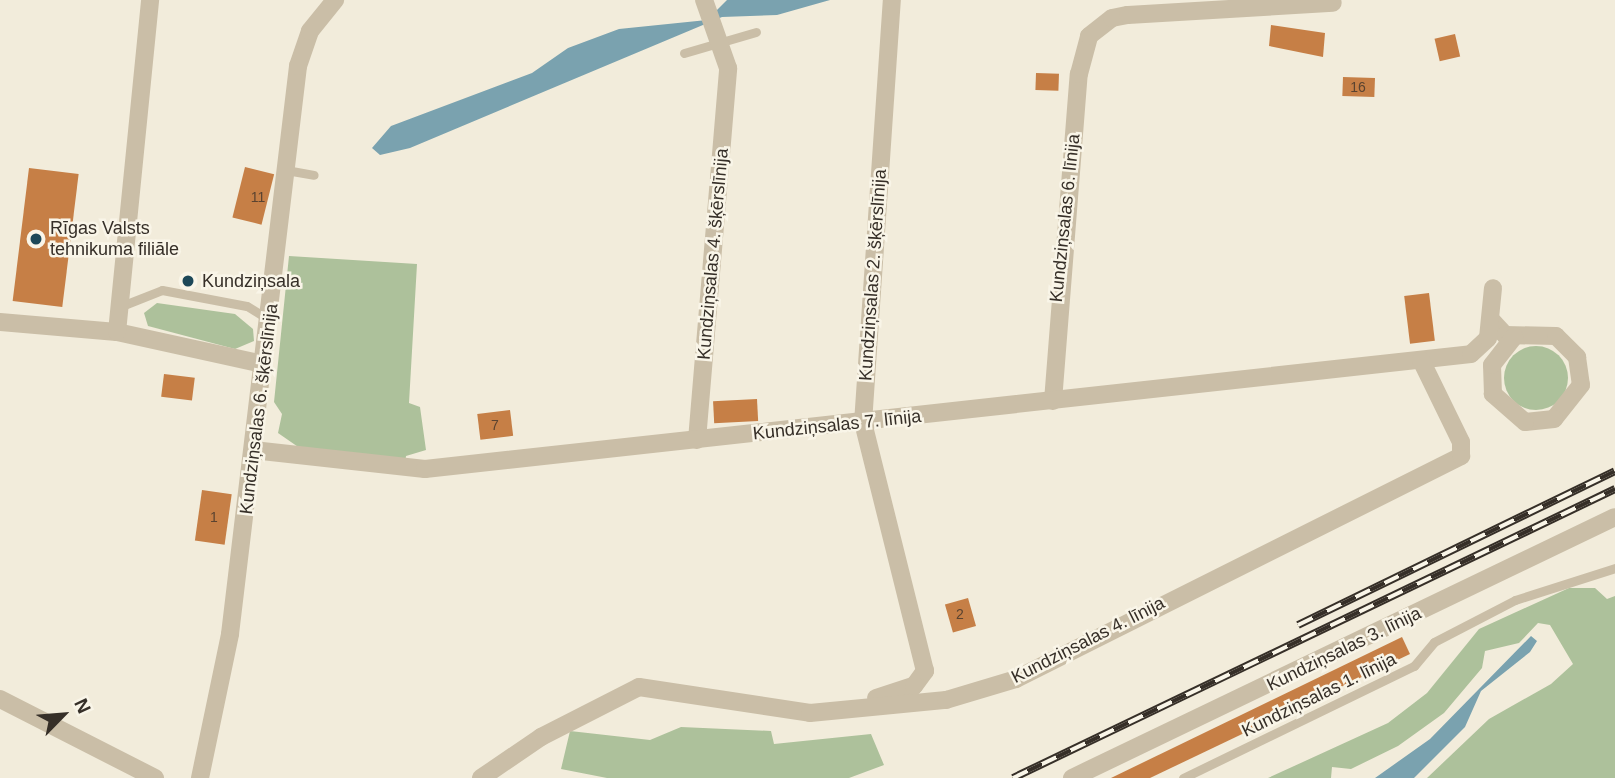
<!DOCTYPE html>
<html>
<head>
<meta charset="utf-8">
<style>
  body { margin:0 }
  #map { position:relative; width:1615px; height:778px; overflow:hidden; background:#f2ecdb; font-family:Arial,sans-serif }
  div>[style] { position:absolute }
  .green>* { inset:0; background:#adc19b }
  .round { border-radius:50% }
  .water>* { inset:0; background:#7aa2af }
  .building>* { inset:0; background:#c67f46; transform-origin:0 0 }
  .service>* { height:9px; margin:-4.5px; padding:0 4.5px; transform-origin:4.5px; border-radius:4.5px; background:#cabea7 }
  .minor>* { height:18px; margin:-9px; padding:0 9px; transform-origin:9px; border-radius:9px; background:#cabea7 }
  .rail>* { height:8px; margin-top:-4px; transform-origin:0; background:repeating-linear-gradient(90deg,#f9f5e8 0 16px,#362f28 0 32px); box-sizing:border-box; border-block:2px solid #362f28 }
  .dots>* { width:19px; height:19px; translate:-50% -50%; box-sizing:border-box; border:4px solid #f9f5e8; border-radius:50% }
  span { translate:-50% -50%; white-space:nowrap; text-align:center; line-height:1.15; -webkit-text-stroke:5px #f9f5e8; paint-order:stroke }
  .number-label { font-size:14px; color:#5a4330 }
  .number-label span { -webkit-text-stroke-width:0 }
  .street-label { font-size:18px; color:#362f28 }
  .poi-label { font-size:18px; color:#362f28 }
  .left { translate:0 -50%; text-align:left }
  .north { position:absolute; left:28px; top:680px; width:70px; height:70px; -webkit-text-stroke:5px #f9f5e8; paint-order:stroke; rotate:65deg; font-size:19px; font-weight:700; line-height:28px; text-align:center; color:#362f28 }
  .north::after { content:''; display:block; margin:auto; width:24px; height:32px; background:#362f28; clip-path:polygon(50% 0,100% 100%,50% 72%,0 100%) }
</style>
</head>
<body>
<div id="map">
  <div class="green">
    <i style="clip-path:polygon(289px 256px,417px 264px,409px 403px,420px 407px,426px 450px,406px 456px,405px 464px,304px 451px,278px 433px,282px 414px,274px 402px)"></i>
    <i style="clip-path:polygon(157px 303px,235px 314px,253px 329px,254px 341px,235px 349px,148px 326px,144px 313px)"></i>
    <i class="round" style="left:1504px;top:346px;width:64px;height:64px"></i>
    <i style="clip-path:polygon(1569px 588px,1595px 588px,1607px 599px,1615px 596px,1615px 778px,1427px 778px,1489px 719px,1551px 684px,1573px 664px,1550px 625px,1538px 623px,1519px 643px,1485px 651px,1482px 668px,1444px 713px,1398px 746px,1351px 769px,1332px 767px,1331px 778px,1268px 778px,1388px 723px,1427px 693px,1479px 629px)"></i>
    <i style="clip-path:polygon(681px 727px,771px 731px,774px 744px,871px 734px,884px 765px,849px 778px,607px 778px,561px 769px,570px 731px,650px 740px)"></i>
  </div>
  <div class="water">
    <i style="clip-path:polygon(727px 0,830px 0,777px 15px,722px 17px,410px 148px,380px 155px,372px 148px,391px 126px,532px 73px,568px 48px,619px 29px,707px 20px)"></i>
    <i style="clip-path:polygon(1531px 636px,1537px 641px,1530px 652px,1481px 691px,1465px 727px,1414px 778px,1375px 778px,1430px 739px)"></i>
  </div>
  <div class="building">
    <i style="clip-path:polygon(1271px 25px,1325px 33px,1323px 57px,1269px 46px)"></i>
    <i style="left:1455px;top:34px;width:23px;height:21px;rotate:77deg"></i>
    <i style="left:1036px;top:73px;width:23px;height:17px;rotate:2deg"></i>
    <i style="left:1343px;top:77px;width:32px;height:19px;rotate:2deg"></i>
    <i style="left:245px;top:167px;width:30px;height:52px;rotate:14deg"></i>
    <i style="left:29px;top:168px;width:50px;height:134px;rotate:7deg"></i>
    <i style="left:1429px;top:293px;width:48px;height:25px;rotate:83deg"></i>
    <i style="left:164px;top:374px;width:31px;height:23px;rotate:7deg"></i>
    <i style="left:757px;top:399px;width:22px;height:44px;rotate:87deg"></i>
    <i style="left:510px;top:410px;width:26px;height:33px;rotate:83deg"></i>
    <i style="left:202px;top:490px;width:30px;height:51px;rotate:8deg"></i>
    <i style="left:968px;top:598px;width:29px;height:24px;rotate:74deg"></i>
    <i style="clip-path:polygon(1402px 637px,1410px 654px,1150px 778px,1111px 778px)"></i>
  </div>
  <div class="service">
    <i style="left:684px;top:53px;width:75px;rotate:-16.3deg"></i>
    <i style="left:286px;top:170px;width:28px;rotate:10deg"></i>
    <i style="left:119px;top:307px;width:46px;rotate:-21.6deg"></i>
    <i style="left:162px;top:290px;width:86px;rotate:10.7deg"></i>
    <i style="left:247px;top:306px;width:26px;rotate:32deg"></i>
    <i style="left:1183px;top:778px;width:257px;rotate:-25.9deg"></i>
    <i style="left:1414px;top:666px;width:31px;rotate:-50deg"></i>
    <i style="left:1434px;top:642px;width:91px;rotate:-27.4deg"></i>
    <i style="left:1515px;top:600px;width:105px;rotate:-17.7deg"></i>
  </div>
  <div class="minor">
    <i style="left:0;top:322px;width:117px;rotate:4.9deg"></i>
    <i style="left:117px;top:332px;width:148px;rotate:12.4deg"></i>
    <i style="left:1493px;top:322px;width:18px;rotate:47deg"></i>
    <i style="left:1505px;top:335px;width:51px;rotate:1.1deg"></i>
    <i style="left:1556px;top:336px;width:30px;rotate:45deg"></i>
    <i style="left:1577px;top:357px;width:28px;rotate:82deg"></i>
    <i style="left:1581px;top:385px;width:43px;rotate:128.5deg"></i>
    <i style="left:1554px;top:419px;width:29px;rotate:174deg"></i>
    <i style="left:1525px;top:422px;width:43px;rotate:-138.8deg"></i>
    <i style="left:1493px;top:394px;width:29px;rotate:-92deg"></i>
    <i style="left:1492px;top:365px;width:36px;rotate:-52deg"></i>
    <i style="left:117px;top:332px;width:334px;rotate:-84.3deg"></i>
    <i style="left:1053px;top:401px;width:328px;rotate:-85.5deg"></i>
    <i style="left:1079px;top:74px;width:39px;rotate:-75deg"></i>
    <i style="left:1089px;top:36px;width:29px;rotate:-38deg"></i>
    <i style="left:1112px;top:18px;width:16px;rotate:-11deg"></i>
    <i style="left:1128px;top:15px;width:205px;rotate:-3.4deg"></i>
    <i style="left:697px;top:440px;width:373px;rotate:-85.2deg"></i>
    <i style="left:728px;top:68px;width:72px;rotate:-109.4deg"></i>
    <i style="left:253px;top:450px;width:173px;rotate:6.3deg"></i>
    <i style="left:425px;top:469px;width:1052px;rotate:-6.27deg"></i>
    <i style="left:1471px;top:354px;width:23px;rotate:-43deg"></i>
    <i style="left:1488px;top:338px;width:50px;rotate:-84.3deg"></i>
    <i style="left:876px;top:698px;width:40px;rotate:-18deg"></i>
    <i style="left:914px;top:686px;width:19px;rotate:-54deg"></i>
    <i style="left:925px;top:671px;width:256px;rotate:-104deg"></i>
    <i style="left:863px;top:423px;width:424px;rotate:-86.1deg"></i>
    <i style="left:0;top:699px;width:174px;rotate:27deg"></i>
    <i style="left:200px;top:778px;width:147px;rotate:-78.2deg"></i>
    <i style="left:230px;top:634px;width:572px;rotate:-83.17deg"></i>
    <i style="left:298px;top:66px;width:37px;rotate:-71deg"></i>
    <i style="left:310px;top:31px;width:40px;rotate:-51deg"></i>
    <i style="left:481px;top:778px;width:73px;rotate:-34.3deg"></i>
    <i style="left:541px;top:737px;width:110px;rotate:-27deg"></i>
    <i style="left:639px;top:687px;width:173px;rotate:8.6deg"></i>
    <i style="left:810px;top:713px;width:137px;rotate:-5.5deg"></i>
    <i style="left:946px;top:700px;width:73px;rotate:-16.7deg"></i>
    <i style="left:1016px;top:679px;width:498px;rotate:-26.6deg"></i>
    <i style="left:1461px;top:456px;width:14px;rotate:-90deg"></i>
    <i style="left:1461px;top:442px;width:91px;rotate:-116deg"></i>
    <i style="left:1072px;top:778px;width:602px;rotate:-25.67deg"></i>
  </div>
  <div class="rail">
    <i style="left:1298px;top:625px;width:352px;rotate:-25.9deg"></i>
    <i style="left:1013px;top:778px;width:668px;rotate:-25.64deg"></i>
  </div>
  <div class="dots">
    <i style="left:36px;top:239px;background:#1d4858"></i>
    <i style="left:188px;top:281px;background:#1d4858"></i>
  </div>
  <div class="number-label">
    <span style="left:1358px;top:87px">16</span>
    <span style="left:258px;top:197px">11</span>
    <span style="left:495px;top:425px">7</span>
    <span style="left:214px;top:517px">1</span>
    <span style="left:960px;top:614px">2</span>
  </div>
  <div class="street-label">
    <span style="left:1065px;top:218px;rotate:-84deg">Kundziņsalas 6. līnija</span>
    <span style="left:713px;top:254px;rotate:-85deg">Kundziņsalas 4. šķērslīnija</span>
    <span style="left:873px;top:275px;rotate:-86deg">Kundziņsalas 2. šķērslīnija</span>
    <span style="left:259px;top:409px;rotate:-83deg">Kundziņsalas 6. šķērslīnija</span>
    <span style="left:837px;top:425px;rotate:-6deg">Kundziņsalas 7. līnija</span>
    <span style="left:1088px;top:640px;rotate:-27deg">Kundziņsalas 4. līnija</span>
    <span style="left:1344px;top:649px;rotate:-26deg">Kundziņsalas 3. līnija</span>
    <span style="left:1319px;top:695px;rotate:-26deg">Kundziņsalas 1. līnija</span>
  </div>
  <div class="poi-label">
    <span class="left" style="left:50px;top:239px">Rīgas Valsts<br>tehnikuma filiāle</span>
    <span class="left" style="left:202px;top:281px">Kundziņsala</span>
  </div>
  <div class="north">N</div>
</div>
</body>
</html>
